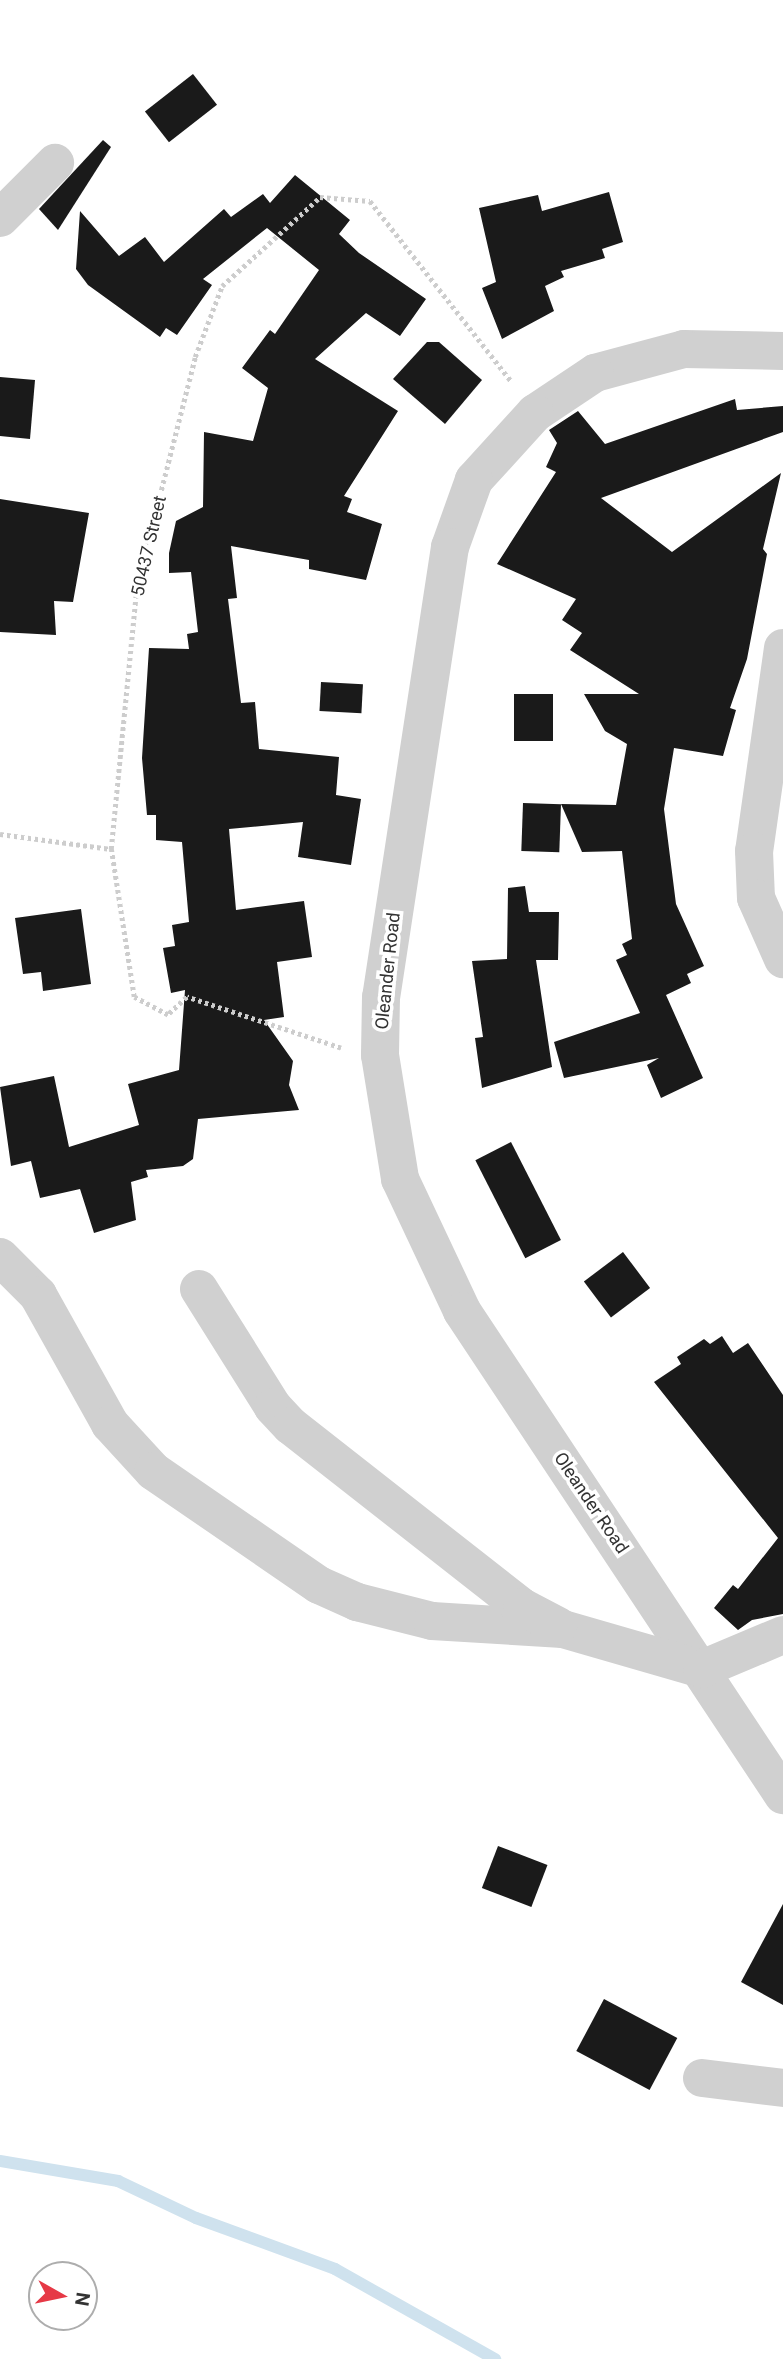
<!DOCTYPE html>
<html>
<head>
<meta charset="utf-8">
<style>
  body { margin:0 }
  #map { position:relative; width:783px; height:2359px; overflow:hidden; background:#fff; font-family:Roboto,sans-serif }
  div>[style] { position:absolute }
  .stream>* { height:12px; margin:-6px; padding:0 6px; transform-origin:6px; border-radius:6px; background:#cfe2ee }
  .building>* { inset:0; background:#1a1a1a; transform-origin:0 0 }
  .path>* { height:4.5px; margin-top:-2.25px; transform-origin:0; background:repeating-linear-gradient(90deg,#cdcdcd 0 3.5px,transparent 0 7px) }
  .minor>* { height:38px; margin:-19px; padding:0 19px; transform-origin:19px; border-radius:19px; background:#d0d0d0 }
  span { translate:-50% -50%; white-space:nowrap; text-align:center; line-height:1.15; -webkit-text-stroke:7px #fff; paint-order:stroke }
  .street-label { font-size:18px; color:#333 }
  .north { position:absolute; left:28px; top:2261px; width:70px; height:70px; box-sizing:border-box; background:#fff; border:2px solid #adadad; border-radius:50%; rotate:99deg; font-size:19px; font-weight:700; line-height:28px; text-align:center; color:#333 }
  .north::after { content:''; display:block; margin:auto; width:24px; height:32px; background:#e63946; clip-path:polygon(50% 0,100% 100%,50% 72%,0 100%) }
</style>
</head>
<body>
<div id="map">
  <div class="stream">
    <i style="left:0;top:2161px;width:120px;rotate:9.6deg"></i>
    <i style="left:118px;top:2181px;width:86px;rotate:25.4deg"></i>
    <i style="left:196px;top:2218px;width:148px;rotate:20.1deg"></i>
    <i style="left:335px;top:2269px;width:184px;rotate:29.4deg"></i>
  </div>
  <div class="building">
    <i style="left:193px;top:74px;width:39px;height:61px;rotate:52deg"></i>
    <i style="clip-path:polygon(103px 140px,111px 147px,58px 230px,39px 209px)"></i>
    <i style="clip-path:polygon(295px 175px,350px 220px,339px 234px,359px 253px,426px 299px,400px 336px,366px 313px,315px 359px,398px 411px,344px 496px,352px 499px,347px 512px,382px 524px,366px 580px,309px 569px,309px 560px,231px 546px,237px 598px,228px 599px,241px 703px,255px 702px,259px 749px,339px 757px,336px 795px,361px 799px,351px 865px,298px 857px,303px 822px,229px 829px,236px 910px,304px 901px,312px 957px,277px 962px,284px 1017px,264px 1020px,293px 1061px,289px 1085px,299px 1110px,198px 1119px,193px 1159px,183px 1166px,146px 1170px,148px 1177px,131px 1182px,136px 1220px,94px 1233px,80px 1189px,40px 1198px,31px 1161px,11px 1166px,0 1087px,54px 1076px,69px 1147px,139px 1125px,128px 1084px,179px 1070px,185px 990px,171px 993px,163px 948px,175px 946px,172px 925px,189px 922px,182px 842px,156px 840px,156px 815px,147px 815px,142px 758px,149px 648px,189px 649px,187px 634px,198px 632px,191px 572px,169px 573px,169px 553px,176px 521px,203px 507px,204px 432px,253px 441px,268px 388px,242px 368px,270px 330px,275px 334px,319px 270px,267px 228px,203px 279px,212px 285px,177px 335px,166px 328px,160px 337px,88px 285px,76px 269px,80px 211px,119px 256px,145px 237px,164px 262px,224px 209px,231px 217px,263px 194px,270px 203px)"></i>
    <i style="clip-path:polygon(609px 192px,623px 242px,602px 249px,605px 258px,561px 271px,564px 277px,545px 286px,554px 311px,502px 339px,482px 288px,496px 282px,479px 208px,538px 195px,542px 211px)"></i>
    <i style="clip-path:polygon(427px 342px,439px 342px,482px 380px,445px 424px,393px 379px)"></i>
    <i style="clip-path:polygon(0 377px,35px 380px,30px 439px,0 436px)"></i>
    <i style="clip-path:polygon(735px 399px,737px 410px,783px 406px,783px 432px,601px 498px,672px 552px,781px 473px,763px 549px,767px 554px,747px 659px,730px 708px,736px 710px,723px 756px,674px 748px,664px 809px,676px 904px,704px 966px,687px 974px,691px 983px,666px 995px,703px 1078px,661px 1098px,647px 1065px,659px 1058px,564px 1078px,554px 1042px,640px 1013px,616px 960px,627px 955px,622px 944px,632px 939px,622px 851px,582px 852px,561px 804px,616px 805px,627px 744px,605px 731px,584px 694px,639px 694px,570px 650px,582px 633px,562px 620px,576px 599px,497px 564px,556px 472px,546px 467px,557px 443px,549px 430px,578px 411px,605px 444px)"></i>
    <i style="clip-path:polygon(0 499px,89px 513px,73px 602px,54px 601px,56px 635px,0 632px)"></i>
    <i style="left:321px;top:682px;width:42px;height:29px;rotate:3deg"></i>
    <i style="left:514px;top:694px;width:39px;height:47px"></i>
    <i style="left:523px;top:803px;width:38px;height:48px;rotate:2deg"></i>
    <i style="clip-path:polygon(525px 886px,529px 912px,559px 912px,558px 960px,536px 960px,552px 1067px,482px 1088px,475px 1038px,483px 1037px,472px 961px,507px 959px,508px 888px)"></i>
    <i style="clip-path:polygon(81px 909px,91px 984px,43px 991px,41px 972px,23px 974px,15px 918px)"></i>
    <i style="left:511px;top:1142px;width:110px;height:40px;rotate:63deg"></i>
    <i style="left:623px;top:1252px;width:45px;height:49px;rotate:53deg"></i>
    <i style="clip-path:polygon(722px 1336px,733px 1353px,748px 1343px,783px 1395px,783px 1614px,752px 1620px,738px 1630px,714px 1608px,733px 1585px,738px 1589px,778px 1538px,654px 1382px,681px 1364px,677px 1357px,704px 1339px,710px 1344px)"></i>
    <i style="left:498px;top:1846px;width:53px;height:45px;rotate:21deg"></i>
    <i style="clip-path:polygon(783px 1904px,783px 2005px,741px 1982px)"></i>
    <i style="left:604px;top:1999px;width:83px;height:59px;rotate:28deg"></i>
  </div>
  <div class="path">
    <i style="left:0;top:834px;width:112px;rotate:7.7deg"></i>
    <i style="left:341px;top:1048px;width:162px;rotate:-161.7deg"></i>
    <i style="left:187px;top:997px;width:26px;rotate:137deg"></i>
    <i style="left:168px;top:1015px;width:38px;rotate:-152deg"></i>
    <i style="left:134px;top:997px;width:150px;rotate:-98.8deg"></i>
    <i style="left:111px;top:849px;width:265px;rotate:-84.4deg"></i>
    <i style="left:137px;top:585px;width:235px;rotate:-75.7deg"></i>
    <i style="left:195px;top:357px;width:76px;rotate:-69.2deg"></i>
    <i style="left:222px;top:286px;width:132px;rotate:-42.2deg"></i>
    <i style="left:320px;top:197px;width:50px;rotate:4.6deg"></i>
    <i style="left:370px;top:201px;width:230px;rotate:51.9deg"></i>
  </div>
  <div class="minor">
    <i style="left:0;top:218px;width:78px;rotate:-45deg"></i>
    <i style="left:783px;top:351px;width:99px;rotate:-178.8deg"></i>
    <i style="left:684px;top:349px;width:92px;rotate:164.9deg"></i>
    <i style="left:595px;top:373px;width:72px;rotate:146.3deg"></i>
    <i style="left:535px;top:413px;width:91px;rotate:132.3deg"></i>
    <i style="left:474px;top:480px;width:71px;rotate:109.7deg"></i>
    <i style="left:450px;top:547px;width:455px;rotate:98.7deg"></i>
    <i style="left:381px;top:997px;width:58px;rotate:91deg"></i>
    <i style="left:380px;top:1055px;width:126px;rotate:80.8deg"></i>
    <i style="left:400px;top:1179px;width:146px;rotate:64.8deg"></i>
    <i style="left:462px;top:1311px;width:581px;rotate:56.45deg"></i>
    <i style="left:783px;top:648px;width:205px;rotate:98.1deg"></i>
    <i style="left:754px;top:851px;width:47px;rotate:87.6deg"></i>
    <i style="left:756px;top:898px;width:67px;rotate:66.1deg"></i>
    <i style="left:0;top:1257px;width:54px;rotate:45deg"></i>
    <i style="left:38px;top:1295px;width:148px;rotate:60.8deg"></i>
    <i style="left:110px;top:1424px;width:64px;rotate:47.5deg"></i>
    <i style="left:153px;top:1471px;width:201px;rotate:34.5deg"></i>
    <i style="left:319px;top:1585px;width:42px;rotate:24.1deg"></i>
    <i style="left:357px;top:1602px;width:77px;rotate:14.2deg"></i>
    <i style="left:432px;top:1621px;width:131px;rotate:3.5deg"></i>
    <i style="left:563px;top:1629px;width:145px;rotate:16.1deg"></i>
    <i style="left:702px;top:1669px;width:88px;rotate:-22.8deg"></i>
    <i style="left:199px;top:1289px;width:139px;rotate:57.9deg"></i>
    <i style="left:273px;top:1407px;width:26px;rotate:47deg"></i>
    <i style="left:291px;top:1426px;width:293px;rotate:38.1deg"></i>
    <i style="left:522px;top:1607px;width:41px;rotate:27.8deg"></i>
    <i style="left:702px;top:2078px;width:82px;rotate:7deg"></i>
  </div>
  <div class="street-label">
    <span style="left:149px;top:546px;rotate:-77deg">50437 Street</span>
    <span style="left:388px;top:971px;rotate:-84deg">Oleander Road</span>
    <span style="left:591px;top:1503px;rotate:56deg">Oleander Road</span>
  </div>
  <div class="north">N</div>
</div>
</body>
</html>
